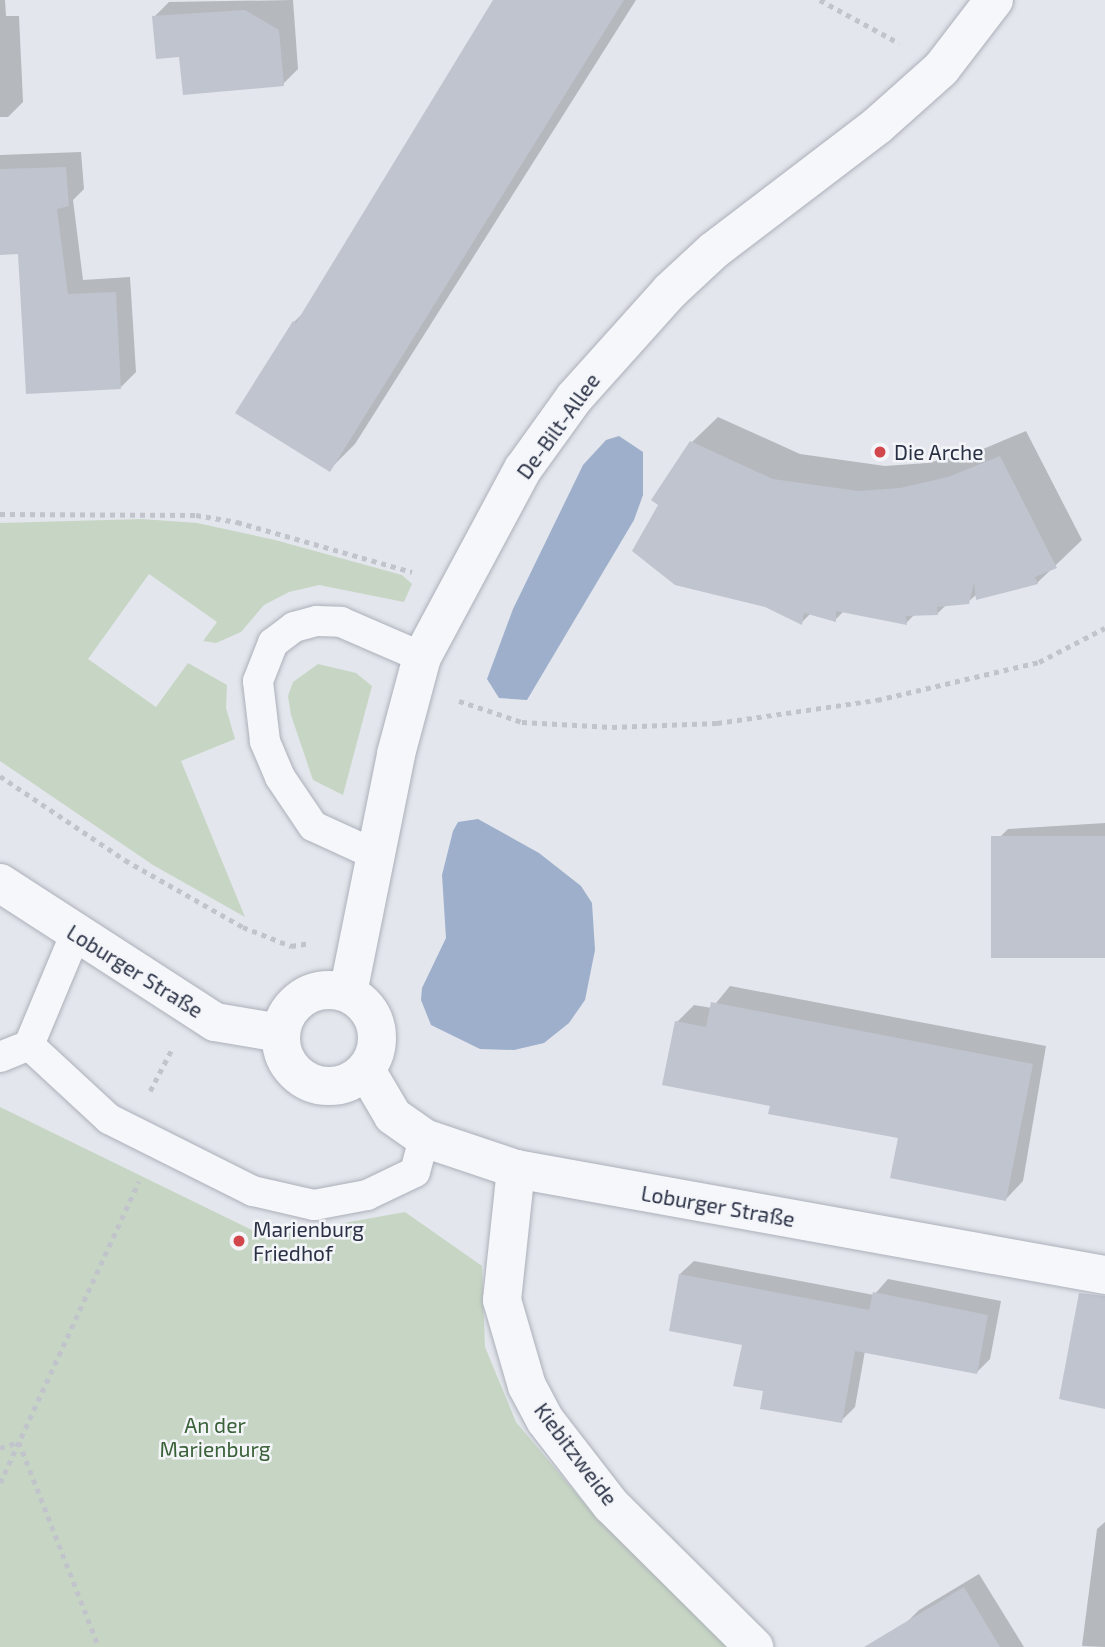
<!DOCTYPE html>
<html>
<head>
<meta charset="utf-8">
<style>
  body { margin:0 }
  #map { position:relative; width:1105px; height:1647px; overflow:hidden; background:#e3e6ec; font-family:"Exo 2",sans-serif }
  div>[style] { position:absolute }
  .green>* { inset:0; background:#c7d6c4 }
  .water>* { inset:0; background:#9eafcc }
  .shadow>* { inset:0; background:#0003 }
  .building>* { inset:0; background:#c0c4cf; transform-origin:0 0 }
  .path>* { height:4.5px; margin-top:-2.25px; transform-origin:0; background:repeating-linear-gradient(90deg,#c1c4cb 0 5px,transparent 0 10px) }
  .roads { filter:drop-shadow(0 0 2px #acb0ba) drop-shadow(0 0 2px #acb0ba) }
  .service>* { height:30px; margin:-15px; padding:0 15px; transform-origin:15px; border-radius:15px; background:#f6f7fa }
  .minor>* { height:38px; margin:-19px; padding:0 19px; transform-origin:19px; border-radius:19px; background:#f6f7fa }
  .minor>.ring { margin:-19px; padding:0; box-sizing:content-box; background:none; border:38px solid #f6f7fa; border-radius:50% }
  .dots>* { width:19px; height:19px; translate:-50% -50%; box-sizing:border-box; border:4px solid #f3f5f9; border-radius:50% }
  span { translate:-50% -50%; white-space:nowrap; text-align:center; line-height:1.15; -webkit-text-stroke:5px #f3f5f9; paint-order:stroke }
  .street-label { font-size:21px; color:#2a3145 }
  .poi-label { font-size:21px; color:#2a3145 }
  .left { translate:0 -50%; text-align:left }
  .park-label { font-size:21px; color:#3a6137 }
</style>
</head>
<body>
<div id="map">
  <div class="green">
    <i style="clip-path:polygon(142px 519px,197px 523px,275px 540px,402px 575px,412px 584px,404px 602px,319px 585px,289px 592px,264px 605px,241px 632px,216px 643px,203px 641px,217px 622px,149px 574px,88px 659px,156px 707px,188px 663px,227px 685px,226px 708px,235px 739px,181px 761px,245px 917px,153px 865px,0 761px,0 523px)"></i>
    <i style="clip-path:polygon(318px 664px,356px 673px,372px 686px,343px 795px,313px 780px,291px 715px,288px 696px,293px 682px)"></i>
    <i style="clip-path:polygon(0 1107px,256px 1232px,277px 1235px,405px 1212px,482px 1266px,485px 1347px,516px 1422px,597px 1518px,733px 1647px,0 1647px)"></i>
  </div>
  <div class="water">
    <i style="clip-path:polygon(619px 436px,643px 452px,643px 495px,634px 520px,527px 700px,499px 698px,487px 679px,513px 609px,583px 465px,606px 440px)"></i>
    <i style="clip-path:polygon(478px 819px,539px 853px,581px 886px,592px 903px,595px 950px,585px 1000px,569px 1023px,544px 1043px,514px 1050px,480px 1049px,431px 1025px,421px 1000px,422px 988px,446px 938px,442px 875px,453px 831px,458px 822px)"></i>
  </div>
  <div class="shadow">
    <i style="clip-path:polygon(0 0,5px 0,6px 16px,19px 16px,23px 102px,8px 117px,0 117px)"></i>
    <i style="clip-path:polygon(293px 0,298px 69px,283px 84px,180px 55px,154px 17px,169px 2px)"></i>
    <i style="clip-path:polygon(496px 0,636px 0,355px 444px,330px 469px,294px 322px,306px 310px)"></i>
    <i style="clip-path:polygon(81px 152px,84px 189px,73px 200px,83px 280px,130px 277px,136px 372px,121px 387px,20px 252px,0 253px,0 155px)"></i>
    <i style="clip-path:polygon(718px 417px,800px 454px,885px 466px,927px 463px,976px 452px,1026px 431px,1082px 540px,1037px 583px,977px 594px,968px 602px,947px 604px,938px 613px,915px 614px,906px 623px,844px 611px,835px 620px,811px 613px,802px 622px,692px 442px)"></i>
    <i style="clip-path:polygon(1105px 823px,1105px 957px,993px 844px,1008px 829px)"></i>
    <i style="clip-path:polygon(730px 986px,1046px 1046px,1023px 1181px,1006px 1199px,900px 1137px,772px 1104px,677px 1022px,694px 1005px,712px 1008px)"></i>
    <i style="clip-path:polygon(694px 1261px,874px 1295px,888px 1279px,1001px 1301px,990px 1359px,976px 1373px,865px 1351px,855px 1407px,841px 1421px,764px 1390px,744px 1344px,680px 1274px)"></i>
    <i style="clip-path:polygon(1105px 1522px,1105px 1647px,1082px 1646px,1097px 1529px)"></i>
    <i style="clip-path:polygon(979px 1574px,1024px 1647px,917px 1647px,904px 1625px,919px 1610px)"></i>
  </div>
  <div class="building">
    <i style="clip-path:polygon(493px 0,624px 0,330px 472px,235px 413px,293px 321px,296px 323px)"></i>
    <i style="clip-path:polygon(245px 10px,279px 30px,284px 86px,183px 95px,179px 57px,156px 59px,152px 16px)"></i>
    <i style="clip-path:polygon(66px 167px,69px 206px,57px 209px,68px 294px,116px 292px,121px 389px,26px 394px,18px 254px,0 255px,0 169px)"></i>
    <i style="clip-path:polygon(690px 441px,773px 479px,858px 491px,900px 488px,948px 477px,1000px 456px,1057px 568px,1035px 577px,1038px 584px,976px 600px,974px 583px,969px 604px,937px 607px,938px 615px,906px 616px,907px 625px,836px 611px,836px 622px,804px 613px,802px 625px,765px 607px,675px 585px,632px 551px,658px 505px,651px 500px)"></i>
    <i style="left:1105px;top:836px;width:122px;height:114px;rotate:90deg"></i>
    <i style="clip-path:polygon(711px 1002px,1033px 1064px,1006px 1201px,890px 1178px,898px 1138px,768px 1114px,770px 1106px,662px 1085px,675px 1021px,706px 1027px)"></i>
    <i style="clip-path:polygon(679px 1274px,869px 1310px,873px 1292px,988px 1315px,977px 1374px,855px 1351px,842px 1423px,760px 1409px,763px 1391px,733px 1386px,742px 1345px,669px 1331px)"></i>
    <i style="clip-path:polygon(1079px 1293px,1105px 1296px,1105px 1409px,1059px 1399px)"></i>
    <i style="clip-path:polygon(964px 1587px,1000px 1647px,864px 1647px)"></i>
  </div>
  <div class="path">
    <i style="left:820px;top:0;width:90px;rotate:28.6deg"></i>
    <i style="left:0;top:514px;width:196px;rotate:0.3deg"></i>
    <i style="left:196px;top:515px;width:42px;rotate:9.7deg"></i>
    <i style="left:237px;top:522px;width:182px;rotate:15.9deg"></i>
    <i style="left:459px;top:701px;width:66px;rotate:18.4deg"></i>
    <i style="left:522px;top:722px;width:90px;rotate:3.2deg"></i>
    <i style="left:612px;top:727px;width:105px;rotate:-2.2deg"></i>
    <i style="left:717px;top:723px;width:162px;rotate:-8.2deg"></i>
    <i style="left:877px;top:700px;width:166px;rotate:-13.2deg"></i>
    <i style="left:1039px;top:662px;width:74px;rotate:-27.3deg"></i>
    <i style="left:0;top:776px;width:151px;rotate:33.9deg"></i>
    <i style="left:125px;top:860px;width:136px;rotate:29.6deg"></i>
    <i style="left:243px;top:927px;width:52px;rotate:21.6deg"></i>
    <i style="left:291px;top:946px;width:18px;rotate:-9deg"></i>
    <i style="left:150px;top:1091px;width:47px;rotate:-62.4deg"></i>
    <i style="left:0;top:1448px;width:20px;rotate:-18deg"></i>
    <i style="left:19px;top:1442px;width:220px;rotate:68.7deg"></i>
    <i style="left:0;top:1483px;width:332px;rotate:-65.3deg"></i>
  </div>
  <div class="roads">
    <div class="service">
      <i style="left:374px;top:854px;width:67px;rotate:-155.3deg"></i>
      <i style="left:313px;top:826px;width:59px;rotate:-124deg"></i>
      <i style="left:280px;top:777px;width:39px;rotate:-113deg"></i>
      <i style="left:265px;top:741px;width:60px;rotate:-96.7deg"></i>
      <i style="left:258px;top:681px;width:41px;rotate:-68.5deg"></i>
      <i style="left:273px;top:643px;width:26px;rotate:-37deg"></i>
      <i style="left:294px;top:627px;width:24px;rotate:-15deg"></i>
      <i style="left:317px;top:621px;width:24px;rotate:2deg"></i>
      <i style="left:341px;top:622px;width:88px;rotate:23.4deg"></i>
      <i style="left:29px;top:1045px;width:109px;rotate:42.8deg"></i>
      <i style="left:109px;top:1119px;width:161px;rotate:26.6deg"></i>
      <i style="left:253px;top:1191px;width:63px;rotate:12.9deg"></i>
      <i style="left:314px;top:1205px;width:54px;rotate:-10.7deg"></i>
      <i style="left:367px;top:1195px;width:53px;rotate:-25.6deg"></i>
      <i style="left:415px;top:1172px;width:35px;rotate:-75deg"></i>
      <i style="left:0;top:1057px;width:31px;rotate:-22deg"></i>
      <i style="left:29px;top:1045px;width:119px;rotate:-67.3deg"></i>
    </div>
    <div class="minor">
      <i style="left:0;top:883px;width:256px;rotate:32.9deg"></i>
      <i style="left:215px;top:1022px;width:66px;rotate:9.6deg"></i>
      <i class="ring" style="left:281px;top:990px;width:58px;height:58px"></i>
      <i style="left:348px;top:993px;width:244px;rotate:-78.6deg"></i>
      <i style="left:396px;top:754px;width:100px;rotate:-75deg"></i>
      <i style="left:422px;top:657px;width:213px;rotate:-61.8deg"></i>
      <i style="left:523px;top:469px;width:87px;rotate:-54.3deg"></i>
      <i style="left:574px;top:398px;width:144px;rotate:-48.1deg"></i>
      <i style="left:670px;top:291px;width:59px;rotate:-42.9deg"></i>
      <i style="left:713px;top:251px;width:206px;rotate:-37.3deg"></i>
      <i style="left:877px;top:126px;width:86px;rotate:-41.7deg"></i>
      <i style="left:941px;top:69px;width:87px;rotate:-52.5deg"></i>
      <i style="left:366px;top:1070px;width:53px;rotate:59.6deg"></i>
      <i style="left:393px;top:1116px;width:38px;rotate:35deg"></i>
      <i style="left:424px;top:1138px;width:97px;rotate:18.6deg"></i>
      <i style="left:516px;top:1169px;width:598px;rotate:10.2deg"></i>
      <i style="left:516px;top:1169px;width:132px;rotate:96.1deg"></i>
      <i style="left:502px;top:1300px;width:90px;rotate:73.8deg"></i>
      <i style="left:527px;top:1386px;width:38px;rotate:62deg"></i>
      <i style="left:545px;top:1420px;width:108px;rotate:52.2deg"></i>
      <i style="left:611px;top:1505px;width:202px;rotate:44.8deg"></i>
    </div>
  </div>
  <div class="dots">
    <i style="left:880px;top:452px;background:#d2474b"></i>
    <i style="left:239px;top:1241px;background:#d2474b"></i>
  </div>
  <div class="street-label">
    <span style="left:558px;top:426px;rotate:-54deg">De-Bilt-Allee</span>
    <span style="left:135px;top:971px;rotate:32deg">Loburger Straße</span>
    <span style="left:718px;top:1206px;rotate:10deg">Loburger Straße</span>
    <span style="left:576px;top:1454px;rotate:53deg">Kiebitzweide</span>
  </div>
  <div class="poi-label">
    <span class="left" style="left:894px;top:452px">Die Arche</span>
    <span class="left" style="left:253px;top:1241px">Marienburg<br>Friedhof</span>
  </div>
  <div class="park-label">
    <span style="left:215px;top:1437px">An der<br>Marienburg</span>
  </div>
</div>
</body>
</html>
